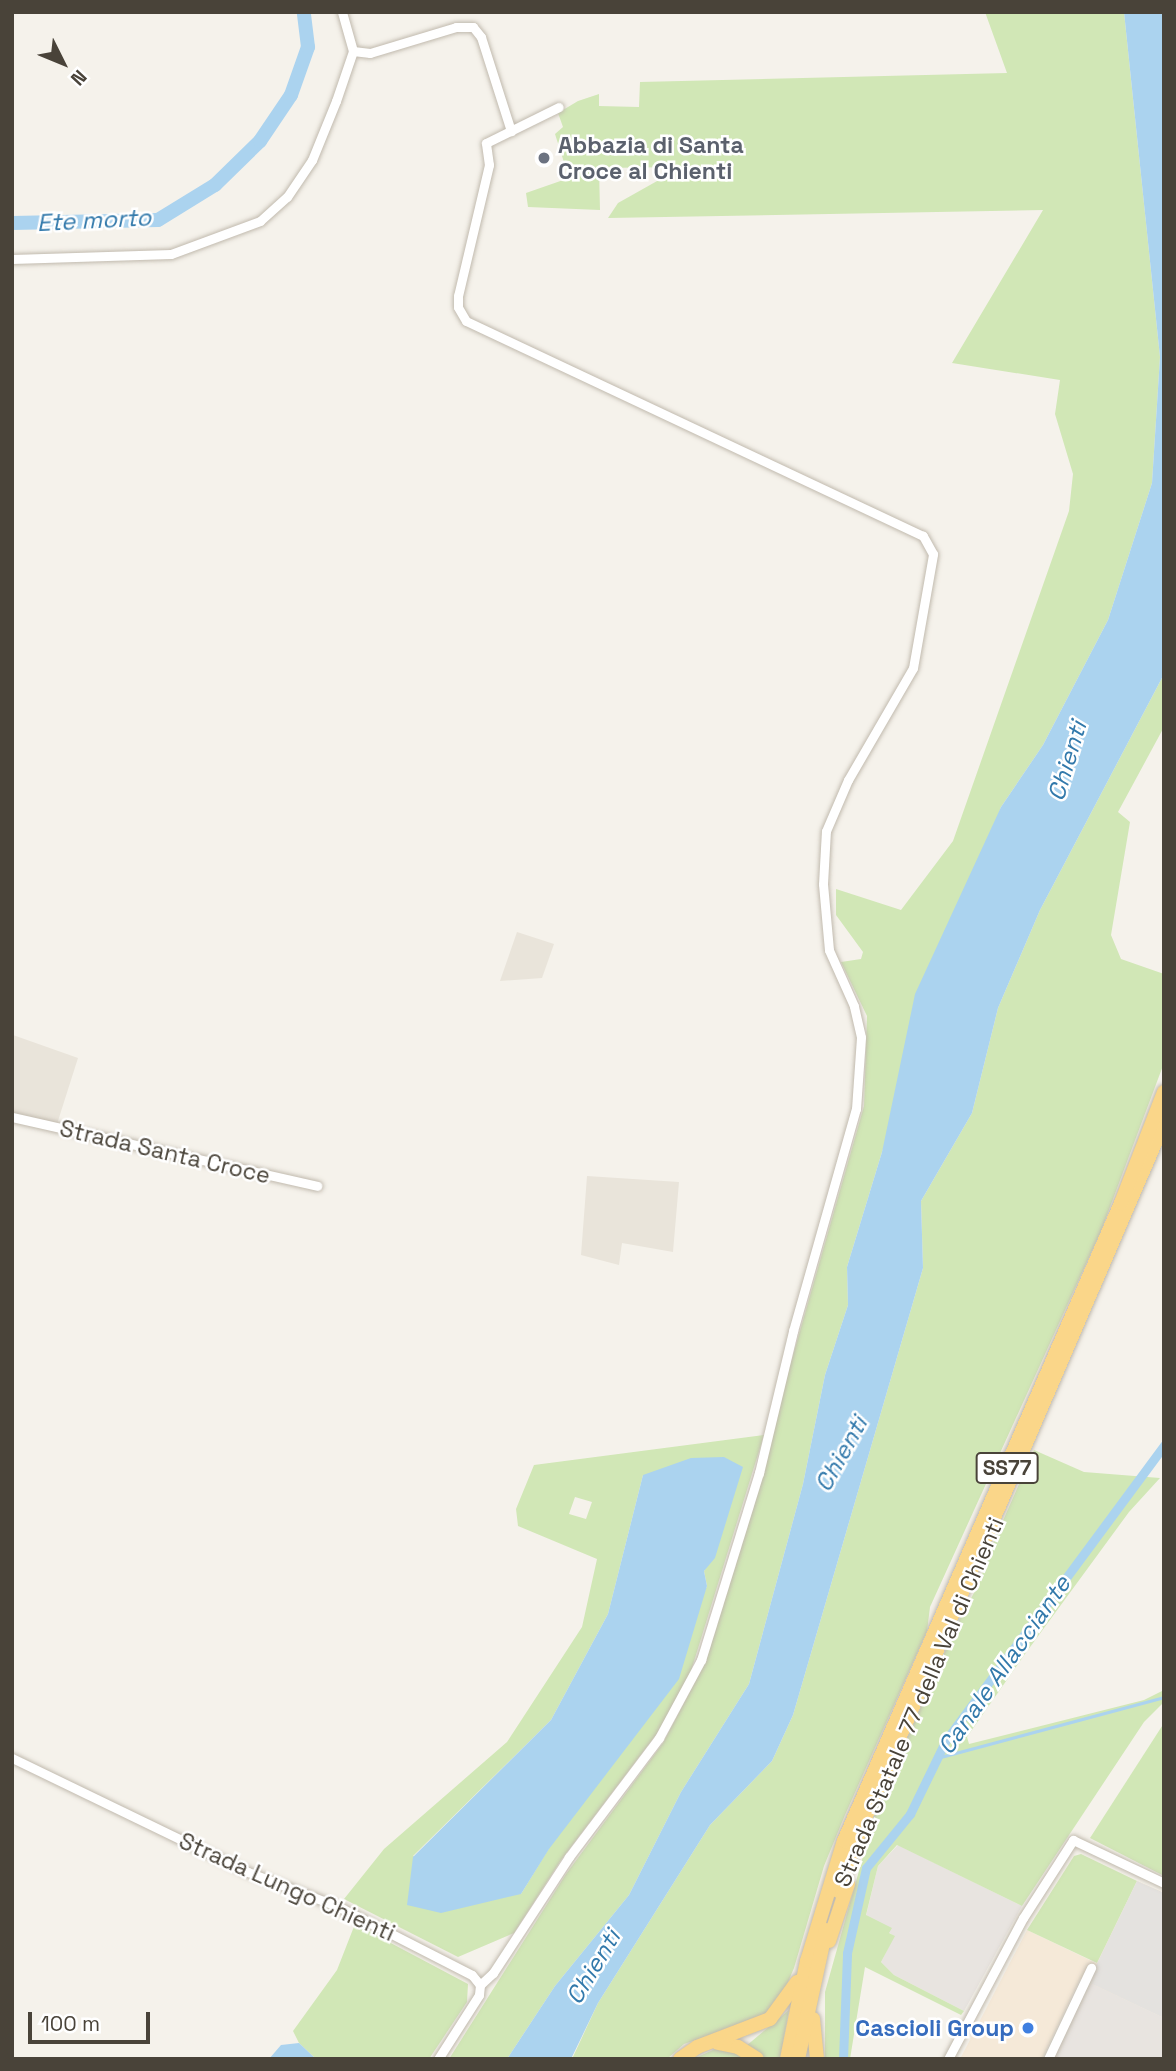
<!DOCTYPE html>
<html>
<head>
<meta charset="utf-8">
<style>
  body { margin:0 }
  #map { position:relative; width:1176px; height:2071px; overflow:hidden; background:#f5f2eb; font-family:"Space Grotesk",sans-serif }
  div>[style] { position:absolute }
  .residential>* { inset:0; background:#e9e4da }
  .commercial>* { inset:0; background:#f5e9d8 }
  .industrial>* { inset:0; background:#e8e4e0 }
  .green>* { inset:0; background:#d1e7b6 }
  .parking>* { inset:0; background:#e4e2df }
  .water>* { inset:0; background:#abd3ef }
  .stream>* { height:2.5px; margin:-1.25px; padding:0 1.25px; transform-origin:1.25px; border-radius:1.25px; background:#abd3ef }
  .canal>* { height:9px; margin:-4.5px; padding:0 4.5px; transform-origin:4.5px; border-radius:4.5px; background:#abd3ef }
  .river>* { height:14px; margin:-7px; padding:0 7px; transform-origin:7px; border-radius:7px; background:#abd3ef }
  .roads { filter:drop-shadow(0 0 2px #c1baae) drop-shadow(0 0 2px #c1baae) }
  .minor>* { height:9px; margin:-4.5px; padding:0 4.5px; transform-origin:4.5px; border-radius:4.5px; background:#fff }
  .trunk>* { height:14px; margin:-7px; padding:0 7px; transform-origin:7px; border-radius:7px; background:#fad689 }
  .dots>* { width:19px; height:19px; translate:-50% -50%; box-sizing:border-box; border:4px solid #fff; border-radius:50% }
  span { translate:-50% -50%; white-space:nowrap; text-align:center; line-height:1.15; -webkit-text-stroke:5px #fff; paint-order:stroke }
  .shield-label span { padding:2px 5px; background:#fff; border:2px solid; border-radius:5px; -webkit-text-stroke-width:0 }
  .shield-label { font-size:21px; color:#494339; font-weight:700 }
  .worship-label { font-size:23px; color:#5b616d; font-weight:700 }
  .left { translate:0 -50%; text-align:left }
  .street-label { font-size:23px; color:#494339 }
  .shop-label { font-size:23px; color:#366cbe; font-weight:700 }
  .right { translate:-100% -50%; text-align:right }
  .water-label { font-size:24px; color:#3279ab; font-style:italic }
  .frame { position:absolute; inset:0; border:14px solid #494339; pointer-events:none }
  .north { position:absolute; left:28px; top:28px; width:70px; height:70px; -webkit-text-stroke:5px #fff; paint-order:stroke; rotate:133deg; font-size:19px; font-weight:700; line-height:28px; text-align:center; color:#494339 }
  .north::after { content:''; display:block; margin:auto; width:24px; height:32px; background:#494339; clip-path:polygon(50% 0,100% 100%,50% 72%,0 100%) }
  .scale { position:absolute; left:28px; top:2012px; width:122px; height:32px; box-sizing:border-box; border:4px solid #494339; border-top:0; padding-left:9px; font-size:21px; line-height:24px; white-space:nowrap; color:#494339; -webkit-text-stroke:5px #fff; paint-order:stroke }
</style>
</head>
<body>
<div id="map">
  <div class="residential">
    <i style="clip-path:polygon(517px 932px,554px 944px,542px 978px,500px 981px)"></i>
    <i style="clip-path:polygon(13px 1035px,78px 1058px,57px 1124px,12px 1114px)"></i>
    <i style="clip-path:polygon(587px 1176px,679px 1182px,673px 1252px,622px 1243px,619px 1265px,581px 1255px)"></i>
  </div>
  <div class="commercial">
    <i style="clip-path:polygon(1137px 1881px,1164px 1893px,1164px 2018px,1080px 1979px,1042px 2059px,960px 2059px,1027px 1930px,1096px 1963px)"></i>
  </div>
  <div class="industrial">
    <i style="clip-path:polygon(898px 1845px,1022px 1906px,964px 2011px,894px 1975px,881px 1962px,894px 1936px,866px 1916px,878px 1866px)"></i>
    <i style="clip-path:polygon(1088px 1982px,1164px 2018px,1164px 2059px,1052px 2059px)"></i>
  </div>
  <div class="green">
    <i style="clip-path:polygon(985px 12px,1124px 12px,1160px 357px,1152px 483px,1108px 620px,1043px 745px,1001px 807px,882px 1152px,847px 1267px,848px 1305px,825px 1375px,803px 1484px,749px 1684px,681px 1792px,629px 1895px,555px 1986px,507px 2059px,449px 2059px,566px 1874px,663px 1743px,706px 1661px,864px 1106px,867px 1016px,841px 962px,861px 959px,863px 952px,836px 915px,836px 889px,901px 910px,953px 841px,1069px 511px,1073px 474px,1055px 414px,1060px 380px,952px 363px,1043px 210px,608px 218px,618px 203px,682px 167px,599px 168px,600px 210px,528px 207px,526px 193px,569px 178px,555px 134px,563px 127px,558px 113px,578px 101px,599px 94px,599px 106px,639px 107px,640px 82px,1007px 73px)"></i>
    <i style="clip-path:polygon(1164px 674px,1164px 727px,1118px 812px,1130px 822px,1111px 935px,1121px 959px,1164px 974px,1164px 1063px,1101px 1231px,930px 1607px,927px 1631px,845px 1815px,824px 1866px,794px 1968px,782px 1996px,763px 2017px,684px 2044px,667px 2059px,572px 2059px,598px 2003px,710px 1825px,772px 1761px,793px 1715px,923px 1268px,921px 1201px,972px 1113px,998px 1008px,1040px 910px)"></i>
    <i style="clip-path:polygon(evenodd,764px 1435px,691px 1671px,658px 1732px,561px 1860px,514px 1933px,458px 1957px,344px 1899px,384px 1849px,507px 1742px,582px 1627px,597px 1559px,518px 1526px,516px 1509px,534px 1465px,764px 1435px,643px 1475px,709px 1563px,704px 1571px,707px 1586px,702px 1598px,521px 1894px,413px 1856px,551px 1720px,608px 1614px,643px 1475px,764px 1435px,575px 1497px,592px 1502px,586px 1519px,569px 1514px,575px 1497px)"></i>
    <i style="clip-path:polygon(1034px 1450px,1084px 1472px,1160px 1478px,1129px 1512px,1025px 1654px,967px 1737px,969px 1744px,1144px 1700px,1164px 1690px,1164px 1702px,1144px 1722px,1022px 1906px,897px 1845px,878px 1866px,866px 1915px,892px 1928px,889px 1933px,895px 1936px,881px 1962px,894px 1975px,964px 2011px,961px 2015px,865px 1967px,850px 2059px,825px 2059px,825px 1992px,876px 1810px,956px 1626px,982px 1578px,983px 1566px)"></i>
    <i style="clip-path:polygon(1164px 1723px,1164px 1876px,1090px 1838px)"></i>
    <i style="clip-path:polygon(1081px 1854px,1137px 1881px,1097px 1963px,1027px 1930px,1074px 1856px)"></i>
    <i style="clip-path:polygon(355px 1924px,468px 1984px,467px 2002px,429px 2059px,316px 2059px,299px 2043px,293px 2031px,337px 1970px)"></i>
    <i style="clip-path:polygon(789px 2010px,780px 2059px,763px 2059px,746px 2046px)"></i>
    <i style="clip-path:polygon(715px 2049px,731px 2050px,750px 2059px,693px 2059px)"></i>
  </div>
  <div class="parking">
    <i style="clip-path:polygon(1137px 1881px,1164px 1893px,1164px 2018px,1088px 1982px)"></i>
  </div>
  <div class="water">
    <i style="clip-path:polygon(1124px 12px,1164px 12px,1164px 674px,1040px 910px,998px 1008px,972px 1113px,921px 1201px,923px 1268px,793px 1715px,772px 1761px,710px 1825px,598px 2003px,571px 2059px,507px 2059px,555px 1986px,629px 1895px,681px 1792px,749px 1684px,803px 1484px,825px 1375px,848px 1305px,847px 1267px,882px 1152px,915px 994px,1001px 807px,1043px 745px,1108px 620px,1152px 483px,1160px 357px)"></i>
    <i style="clip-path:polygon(724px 1457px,743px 1467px,715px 1558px,704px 1571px,707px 1586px,679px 1679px,549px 1849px,521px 1894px,441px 1913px,407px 1905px,413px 1857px,551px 1720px,608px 1614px,643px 1475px,691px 1458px)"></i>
    <i style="clip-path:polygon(299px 2043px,316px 2059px,269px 2059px,281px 2045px)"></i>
  </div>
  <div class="stream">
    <i style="left:937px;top:1758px;width:235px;rotate:-15deg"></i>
  </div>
  <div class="canal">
    <i style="left:843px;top:2059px;width:106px;rotate:-87.8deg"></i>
    <i style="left:847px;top:1953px;width:87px;rotate:-77.4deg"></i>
    <i style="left:866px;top:1868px;width:70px;rotate:-50.8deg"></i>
    <i style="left:910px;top:1814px;width:82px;rotate:-64.1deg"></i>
    <i style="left:946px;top:1740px;width:367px;rotate:-53.5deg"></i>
  </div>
  <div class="river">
    <i style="left:12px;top:223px;width:146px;rotate:-1.2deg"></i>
    <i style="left:158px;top:220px;width:67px;rotate:-31.6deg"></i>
    <i style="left:215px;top:185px;width:63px;rotate:-44.4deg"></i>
    <i style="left:260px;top:141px;width:55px;rotate:-56deg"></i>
    <i style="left:291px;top:95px;width:51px;rotate:-70.5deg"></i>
    <i style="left:308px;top:47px;width:35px;rotate:-97deg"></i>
  </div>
  <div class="roads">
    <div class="minor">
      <i style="left:353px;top:51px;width:17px;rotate:7deg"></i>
      <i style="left:370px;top:53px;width:90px;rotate:-16.8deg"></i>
      <i style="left:456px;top:27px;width:17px"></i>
      <i style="left:473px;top:27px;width:13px;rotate:51deg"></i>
      <i style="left:481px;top:37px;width:99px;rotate:72.3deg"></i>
      <i style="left:12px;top:259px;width:159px;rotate:-1.8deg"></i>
      <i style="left:171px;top:254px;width:95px;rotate:-20.3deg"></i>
      <i style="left:260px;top:221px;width:36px;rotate:-42deg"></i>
      <i style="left:287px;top:197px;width:45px;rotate:-56deg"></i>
      <i style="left:312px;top:160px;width:64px;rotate:-67.9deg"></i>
      <i style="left:336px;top:101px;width:53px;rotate:-71.2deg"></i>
      <i style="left:353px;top:51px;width:41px;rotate:-105.8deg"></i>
      <i style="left:12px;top:1117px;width:313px;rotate:12.7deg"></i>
      <i style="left:12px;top:1758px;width:262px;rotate:25.8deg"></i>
      <i style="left:248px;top:1872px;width:97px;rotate:21deg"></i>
      <i style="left:339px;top:1907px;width:149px;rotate:27.1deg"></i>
      <i style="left:472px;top:1975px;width:13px;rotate:51deg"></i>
      <i style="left:480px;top:1985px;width:10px;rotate:96deg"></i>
      <i style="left:479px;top:1995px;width:76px;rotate:122.6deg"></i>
      <i style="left:480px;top:1985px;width:18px;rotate:-43deg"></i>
      <i style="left:493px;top:1973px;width:139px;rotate:-56.8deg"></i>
      <i style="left:569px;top:1857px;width:149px;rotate:-52.9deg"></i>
      <i style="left:659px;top:1738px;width:89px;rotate:-61.7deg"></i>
      <i style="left:701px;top:1660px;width:196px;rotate:-72.8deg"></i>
      <i style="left:759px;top:1473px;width:146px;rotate:-76.5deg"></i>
      <i style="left:793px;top:1331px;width:231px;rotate:-74.2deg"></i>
      <i style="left:856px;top:1109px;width:72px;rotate:-86deg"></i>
      <i style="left:861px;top:1037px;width:32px;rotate:-103deg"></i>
      <i style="left:854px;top:1006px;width:61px;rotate:-114.1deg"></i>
      <i style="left:829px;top:950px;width:66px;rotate:-95.2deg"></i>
      <i style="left:823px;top:884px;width:53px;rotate:-86.8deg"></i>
      <i style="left:826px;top:831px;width:56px;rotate:-66.7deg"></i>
      <i style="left:848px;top:780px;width:129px;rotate:-59.9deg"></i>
      <i style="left:913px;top:668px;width:116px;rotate:-80deg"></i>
      <i style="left:933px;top:554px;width:21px;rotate:-119deg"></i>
      <i style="left:923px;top:536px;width:505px;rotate:-154.8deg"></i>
      <i style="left:466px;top:321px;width:16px;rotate:-120deg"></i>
      <i style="left:458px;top:307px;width:11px;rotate:-90deg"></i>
      <i style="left:458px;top:296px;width:135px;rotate:-76.7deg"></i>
      <i style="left:489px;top:165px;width:22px;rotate:-98deg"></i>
      <i style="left:486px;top:143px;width:81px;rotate:-26.3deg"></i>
      <i style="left:948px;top:2059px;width:160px;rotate:-62deg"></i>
      <i style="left:1023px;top:1918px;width:93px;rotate:-57.3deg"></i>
      <i style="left:1073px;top:1840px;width:101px;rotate:25.3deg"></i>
      <i style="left:1048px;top:2059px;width:101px;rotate:-64.7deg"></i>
    </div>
    <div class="trunk">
      <i style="left:838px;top:1891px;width:68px;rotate:-70.2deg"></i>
      <i style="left:861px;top:1827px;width:767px;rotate:-66.74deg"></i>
      <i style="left:829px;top:1941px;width:60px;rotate:-71.6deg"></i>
      <i style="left:813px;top:2019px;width:40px;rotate:84.3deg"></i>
      <i style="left:718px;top:2043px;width:20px;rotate:11deg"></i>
      <i style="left:738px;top:2047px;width:22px;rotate:32deg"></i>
      <i style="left:680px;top:2059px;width:21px;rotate:-35deg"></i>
      <i style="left:697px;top:2047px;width:78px;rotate:-21deg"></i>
      <i style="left:770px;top:2019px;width:46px;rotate:-53.9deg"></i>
      <i style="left:787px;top:2059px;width:100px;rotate:-78.5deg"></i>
      <i style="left:807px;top:1961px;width:126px;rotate:-72.9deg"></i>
      <i style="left:844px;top:1841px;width:696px;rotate:-66.53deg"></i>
      <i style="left:1121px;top:1203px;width:119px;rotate:-68.8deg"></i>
      <i style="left:798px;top:2059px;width:132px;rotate:-77.8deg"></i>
    </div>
  </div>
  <div class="dots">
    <i style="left:544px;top:158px;background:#6b7280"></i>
    <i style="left:1028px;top:2028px;background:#3f7fe0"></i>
  </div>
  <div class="shield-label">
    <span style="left:1007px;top:1468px">SS77</span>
  </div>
  <div class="worship-label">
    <span class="left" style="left:558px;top:158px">Abbazia di Santa<br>Croce al Chienti</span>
  </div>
  <div class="street-label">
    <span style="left:165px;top:1152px;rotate:13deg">Strada Santa Croce</span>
    <span style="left:919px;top:1702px;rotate:-67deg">Strada Statale 77 della Val di Chienti</span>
    <span style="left:287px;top:1887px;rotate:24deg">Strada Lungo Chienti</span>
  </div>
  <div class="shop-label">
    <span class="right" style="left:1014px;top:2028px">Cascioli Group</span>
  </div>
  <div class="water-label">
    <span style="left:94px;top:220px;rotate:-3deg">Ete morto</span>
    <span style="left:1067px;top:761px;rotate:-73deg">Chienti</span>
    <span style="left:841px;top:1454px;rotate:-61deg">Chienti</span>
    <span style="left:1004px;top:1665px;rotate:-55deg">Canale Allacciante</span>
    <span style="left:593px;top:1967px;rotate:-59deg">Chienti</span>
  </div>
  <div class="frame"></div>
  <div class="north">N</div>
  <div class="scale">100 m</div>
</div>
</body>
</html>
